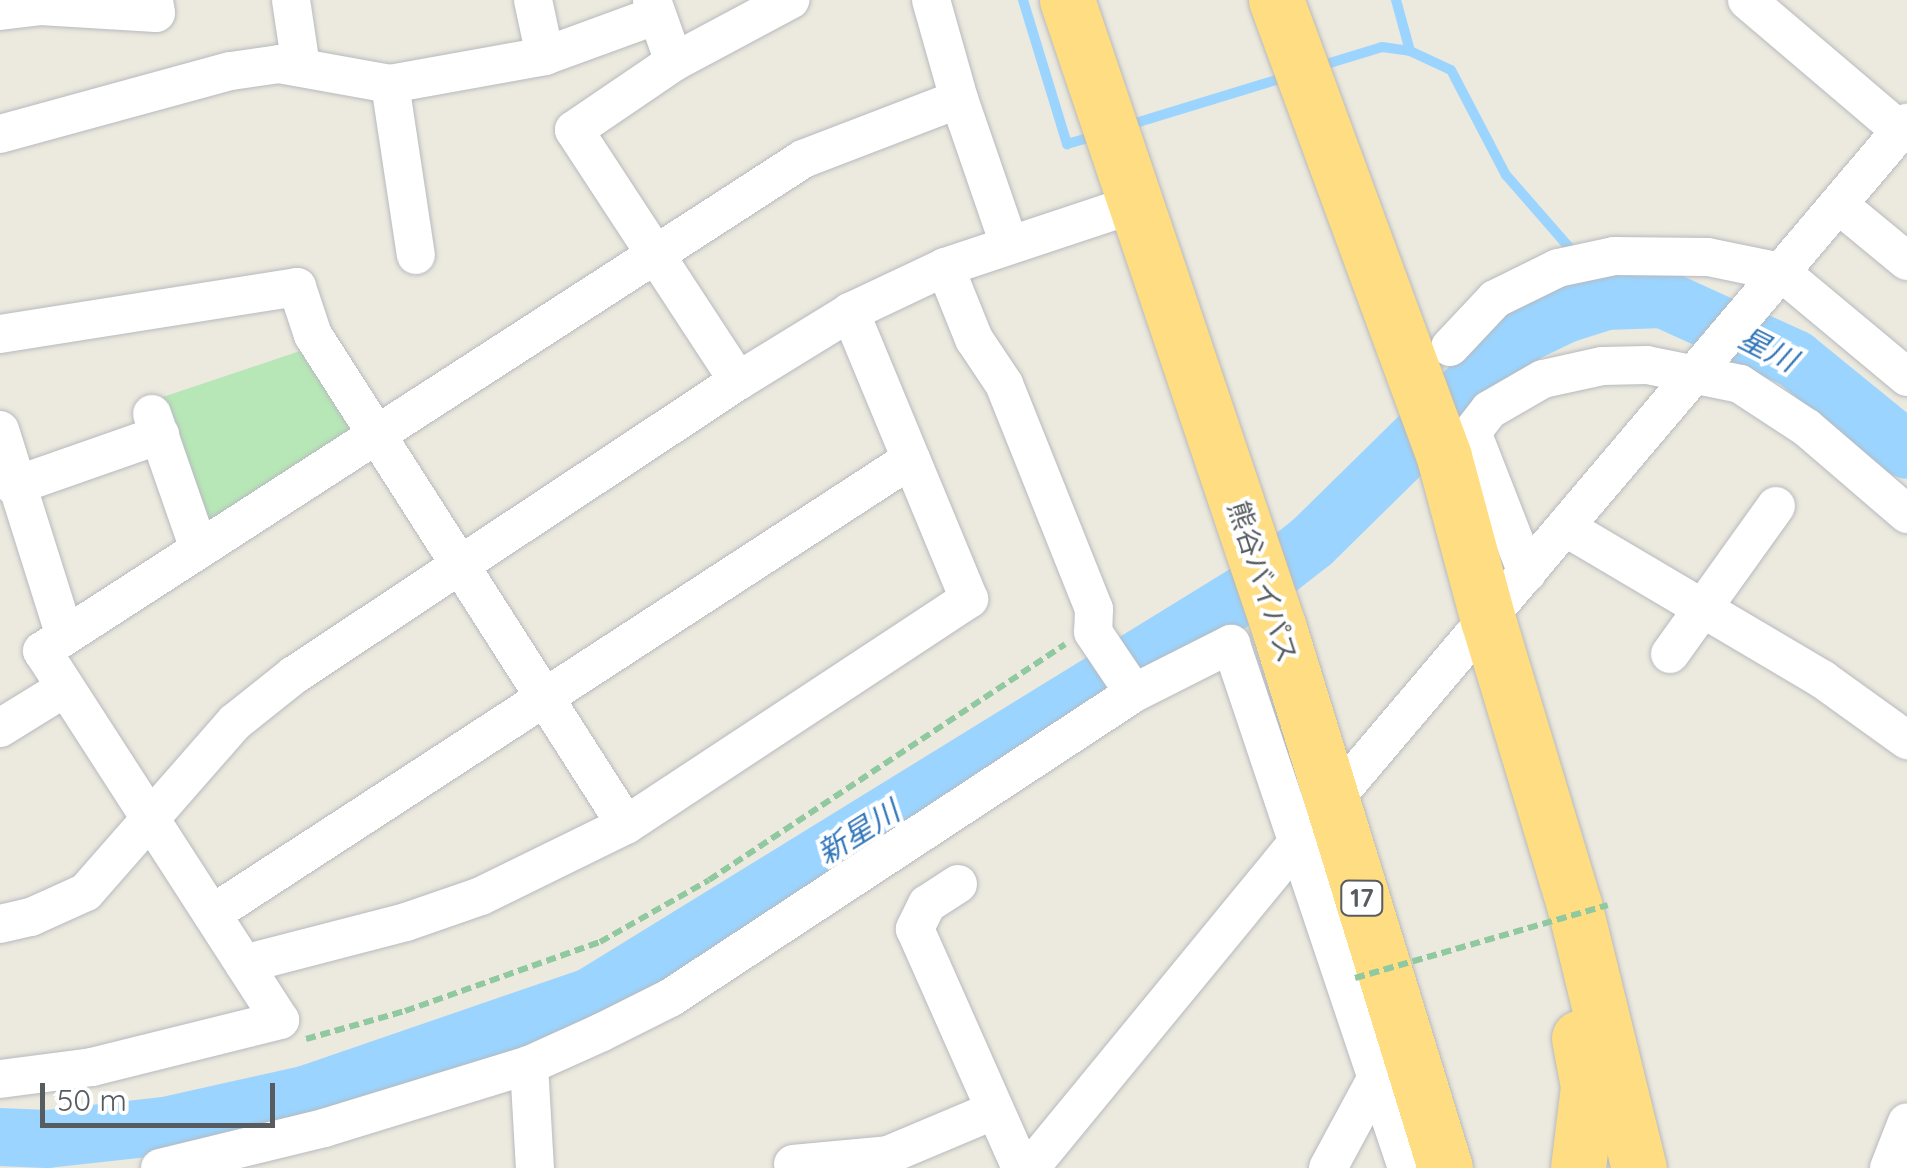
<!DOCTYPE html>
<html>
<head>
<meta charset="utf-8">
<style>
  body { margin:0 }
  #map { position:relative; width:1907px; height:1168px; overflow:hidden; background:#ece9de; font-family:Quicksand,"Noto Sans JP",sans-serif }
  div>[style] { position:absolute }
  .green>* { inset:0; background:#b8e7b7 }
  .stream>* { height:10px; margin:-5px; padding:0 5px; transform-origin:5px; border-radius:5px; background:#9bd5ff }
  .river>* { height:58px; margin:-29px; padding:0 29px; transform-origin:29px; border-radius:29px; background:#9bd5ff }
  .path>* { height:6px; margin-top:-3px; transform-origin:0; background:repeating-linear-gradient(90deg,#90c89f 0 10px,transparent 0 15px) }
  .roads { filter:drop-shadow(0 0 2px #b6babf) drop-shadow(0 0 2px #b6babf) }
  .minor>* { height:38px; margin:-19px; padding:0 19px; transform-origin:19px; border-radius:19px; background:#fff }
  .highway>* { height:55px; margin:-27.5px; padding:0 27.5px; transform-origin:27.5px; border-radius:27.5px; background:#ffdd82 }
  .path-bridge>* { height:6px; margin-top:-3px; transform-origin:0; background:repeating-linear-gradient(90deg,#90c89f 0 10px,transparent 0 15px) }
  span { translate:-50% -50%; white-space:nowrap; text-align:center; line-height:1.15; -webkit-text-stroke:8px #fff; paint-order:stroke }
  .shield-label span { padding:2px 8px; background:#fff; border:2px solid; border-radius:8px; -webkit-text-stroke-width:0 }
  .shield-label { font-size:25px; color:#575c61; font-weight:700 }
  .street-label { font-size:28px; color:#575c61 }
  .water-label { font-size:30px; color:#3176b9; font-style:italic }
  .scale { position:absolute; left:40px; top:1083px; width:235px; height:45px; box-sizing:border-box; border:5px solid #575c61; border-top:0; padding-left:12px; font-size:30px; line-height:35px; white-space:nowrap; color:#575c61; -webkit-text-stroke:8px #fff; paint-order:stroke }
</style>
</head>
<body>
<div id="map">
  <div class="green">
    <i style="clip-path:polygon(300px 351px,354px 431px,201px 530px,157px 399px)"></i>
  </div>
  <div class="stream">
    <i style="left:1023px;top:0;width:151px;rotate:73deg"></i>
    <i style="left:1067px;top:144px;width:32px;rotate:-16deg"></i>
    <i style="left:1396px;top:0;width:53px;rotate:74.6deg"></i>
    <i style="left:1320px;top:66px;width:65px;rotate:-17deg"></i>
    <i style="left:1382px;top:47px;width:28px;rotate:8deg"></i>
    <i style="left:1410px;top:51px;width:45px;rotate:24.9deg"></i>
    <i style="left:1451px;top:70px;width:119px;rotate:62.4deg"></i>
    <i style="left:1506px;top:175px;width:105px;rotate:48.9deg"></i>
    <i style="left:1129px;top:125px;width:167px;rotate:-17deg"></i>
    <i style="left:1585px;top:269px;width:38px;rotate:57deg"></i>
  </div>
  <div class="river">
    <i style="left:0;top:1137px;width:47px;rotate:2.4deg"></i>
    <i style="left:47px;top:1139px;width:119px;rotate:-6.3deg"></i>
    <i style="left:165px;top:1126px;width:147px;rotate:-12.6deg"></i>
    <i style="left:308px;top:1094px;width:300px;rotate:-19deg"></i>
    <i style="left:592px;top:996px;width:770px;rotate:-31.63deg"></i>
    <i style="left:1248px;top:592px;width:81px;rotate:-38deg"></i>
    <i style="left:1312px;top:542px;width:297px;rotate:-44.5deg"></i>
    <i style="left:1524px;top:334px;width:46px;rotate:-26deg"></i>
    <i style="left:1565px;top:314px;width:43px;rotate:-17.6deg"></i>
    <i style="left:1606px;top:301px;width:57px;rotate:-2deg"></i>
    <i style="left:1663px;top:299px;width:145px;rotate:24.4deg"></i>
    <i style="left:1795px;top:359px;width:144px;rotate:39.1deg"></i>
  </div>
  <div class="path">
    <i style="left:306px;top:1039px;width:103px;rotate:-15.8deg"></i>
    <i style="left:405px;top:1011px;width:207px;rotate:-19.5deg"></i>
    <i style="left:600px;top:942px;width:125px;rotate:-29.6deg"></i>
    <i style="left:709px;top:880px;width:427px;rotate:-33.5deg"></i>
  </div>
  <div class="roads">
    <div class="minor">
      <i style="left:291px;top:0;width:68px;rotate:81.5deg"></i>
      <i style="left:533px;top:0;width:57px;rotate:77.9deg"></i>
      <i style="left:652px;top:0;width:66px;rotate:70.5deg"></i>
      <i style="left:674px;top:62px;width:121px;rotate:145.8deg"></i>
      <i style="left:574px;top:130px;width:300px;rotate:56.8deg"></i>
      <i style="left:931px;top:0;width:103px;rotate:74.2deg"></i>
      <i style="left:959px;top:99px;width:153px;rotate:71deg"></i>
      <i style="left:1747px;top:0;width:202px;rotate:40.4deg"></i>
      <i style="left:0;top:11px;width:40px;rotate:-7.1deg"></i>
      <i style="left:40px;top:6px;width:116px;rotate:3.5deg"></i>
      <i style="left:156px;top:13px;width:13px;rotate:-99deg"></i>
      <i style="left:674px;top:62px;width:132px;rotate:-28.1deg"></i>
      <i style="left:390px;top:84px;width:173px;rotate:81.4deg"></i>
      <i style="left:0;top:134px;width:239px;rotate:-15.3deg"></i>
      <i style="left:231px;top:71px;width:49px;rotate:-8.3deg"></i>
      <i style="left:279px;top:64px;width:113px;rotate:10.2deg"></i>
      <i style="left:390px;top:84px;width:158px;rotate:-10.2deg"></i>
      <i style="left:545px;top:56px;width:119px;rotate:-20.1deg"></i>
      <i style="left:1839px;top:205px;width:88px;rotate:39.5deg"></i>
      <i style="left:945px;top:267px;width:78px;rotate:68.1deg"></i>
      <i style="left:974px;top:339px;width:54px;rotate:56.3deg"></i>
      <i style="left:1004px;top:384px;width:242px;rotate:68.2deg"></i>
      <i style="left:1094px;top:609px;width:23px;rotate:92deg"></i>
      <i style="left:1093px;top:632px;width:73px;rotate:56.1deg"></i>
      <i style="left:0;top:334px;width:301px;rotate:-9deg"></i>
      <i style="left:297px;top:287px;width:51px;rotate:71.6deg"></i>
      <i style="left:313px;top:335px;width:581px;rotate:57.43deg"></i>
      <i style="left:1450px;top:347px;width:66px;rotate:-46.8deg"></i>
      <i style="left:1495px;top:299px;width:70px;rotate:-26.2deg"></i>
      <i style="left:1558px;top:268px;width:57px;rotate:-12.1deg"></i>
      <i style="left:1614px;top:256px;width:94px;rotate:0.6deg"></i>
      <i style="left:1708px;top:257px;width:75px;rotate:11.6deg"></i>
      <i style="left:1781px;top:272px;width:164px;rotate:39.8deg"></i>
      <i style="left:152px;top:414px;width:143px;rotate:70.8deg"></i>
      <i style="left:0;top:430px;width:216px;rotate:72.5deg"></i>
      <i style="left:14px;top:486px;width:155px;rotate:-19.3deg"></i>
      <i style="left:1565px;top:527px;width:299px;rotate:30.6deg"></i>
      <i style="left:1822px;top:679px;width:105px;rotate:35.7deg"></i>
      <i style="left:1527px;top:573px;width:151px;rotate:-111.3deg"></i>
      <i style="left:1472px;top:432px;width:28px;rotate:-52deg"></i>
      <i style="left:1489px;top:410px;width:62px;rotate:-29.9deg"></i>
      <i style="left:1543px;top:379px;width:60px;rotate:-12.4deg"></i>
      <i style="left:1602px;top:366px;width:45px;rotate:-1.3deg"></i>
      <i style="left:1647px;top:365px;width:95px;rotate:11.5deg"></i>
      <i style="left:1740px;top:384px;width:80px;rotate:33.3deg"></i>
      <i style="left:1807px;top:428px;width:132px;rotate:40.7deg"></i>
      <i style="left:1670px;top:654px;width:182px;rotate:-54.4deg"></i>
      <i style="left:0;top:728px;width:76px;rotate:-31.6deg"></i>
      <i style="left:958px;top:884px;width:37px;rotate:147deg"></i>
      <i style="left:927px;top:904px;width:28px;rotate:116deg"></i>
      <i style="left:915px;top:929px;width:261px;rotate:66.1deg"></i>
      <i style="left:212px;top:914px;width:834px;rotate:-33.06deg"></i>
      <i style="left:0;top:924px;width:32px;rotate:-13deg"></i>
      <i style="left:31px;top:917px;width:60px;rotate:-24.4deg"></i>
      <i style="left:86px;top:892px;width:226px;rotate:-48.8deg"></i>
      <i style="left:235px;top:722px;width:75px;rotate:-38.5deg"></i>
      <i style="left:294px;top:675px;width:533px;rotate:-33.51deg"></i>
      <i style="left:738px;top:381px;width:132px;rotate:-31.6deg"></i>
      <i style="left:850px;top:312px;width:105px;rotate:-25.3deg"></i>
      <i style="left:945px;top:267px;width:199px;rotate:-18.4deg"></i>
      <i style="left:244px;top:964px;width:167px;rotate:-14.5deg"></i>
      <i style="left:406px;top:922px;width:79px;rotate:-19.1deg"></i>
      <i style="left:481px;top:896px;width:161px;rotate:-26.1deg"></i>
      <i style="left:626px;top:825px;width:411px;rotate:-33.4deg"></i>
      <i style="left:969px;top:599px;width:311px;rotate:-112.5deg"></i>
      <i style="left:529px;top:1065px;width:103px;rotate:86.7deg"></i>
      <i style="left:0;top:1079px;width:93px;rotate:-7.4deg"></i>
      <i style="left:92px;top:1067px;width:194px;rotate:-14deg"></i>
      <i style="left:280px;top:1020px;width:439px;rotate:-122.8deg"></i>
      <i style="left:42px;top:651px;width:906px;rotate:-32.88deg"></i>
      <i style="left:803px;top:159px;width:167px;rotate:-21deg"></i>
      <i style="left:793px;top:1164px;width:95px;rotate:-5.4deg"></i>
      <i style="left:888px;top:1155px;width:116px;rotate:-22.8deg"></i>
      <i style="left:160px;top:1168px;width:169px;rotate:-13.7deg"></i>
      <i style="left:324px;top:1128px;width:214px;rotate:-17.1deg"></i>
      <i style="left:529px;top:1065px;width:80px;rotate:-24.3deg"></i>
      <i style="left:602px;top:1032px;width:76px;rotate:-26.6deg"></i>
      <i style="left:670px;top:998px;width:555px;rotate:-33.32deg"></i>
      <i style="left:1134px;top:693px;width:109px;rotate:-26.8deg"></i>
      <i style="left:1231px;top:644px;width:553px;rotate:71.43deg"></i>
      <i style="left:1030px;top:1168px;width:421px;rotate:-50.6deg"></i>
      <i style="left:1297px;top:843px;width:944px;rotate:-49.73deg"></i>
      <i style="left:1328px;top:1168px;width:106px;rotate:-61.7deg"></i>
      <i style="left:1889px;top:1168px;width:49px;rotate:-68.6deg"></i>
    </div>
    <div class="highway">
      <i style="left:1067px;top:0;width:663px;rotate:71.35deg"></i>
      <i style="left:1279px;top:628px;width:565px;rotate:72.91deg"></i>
      <i style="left:1276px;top:0;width:487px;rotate:69.8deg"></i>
      <i style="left:1444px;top:457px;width:169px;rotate:74.9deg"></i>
      <i style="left:1488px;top:620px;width:297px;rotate:73.2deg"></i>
      <i style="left:1574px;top:904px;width:272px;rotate:76.2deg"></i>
      <i style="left:1578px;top:1168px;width:83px;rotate:-83deg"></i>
      <i style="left:1588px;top:1086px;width:49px;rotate:-100.6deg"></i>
    </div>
  </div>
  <div class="path-bridge">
    <i style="left:1355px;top:978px;width:263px;rotate:-16.1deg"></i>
  </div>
  <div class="shield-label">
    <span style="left:1362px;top:898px">17</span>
  </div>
  <div class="street-label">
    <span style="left:1263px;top:582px;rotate:72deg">熊谷バイパス</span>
  </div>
  <div class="water-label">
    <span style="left:1768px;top:349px;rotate:27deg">星川</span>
    <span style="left:858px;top:832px;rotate:-32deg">新星川</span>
  </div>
  <div class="scale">50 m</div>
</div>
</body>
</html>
